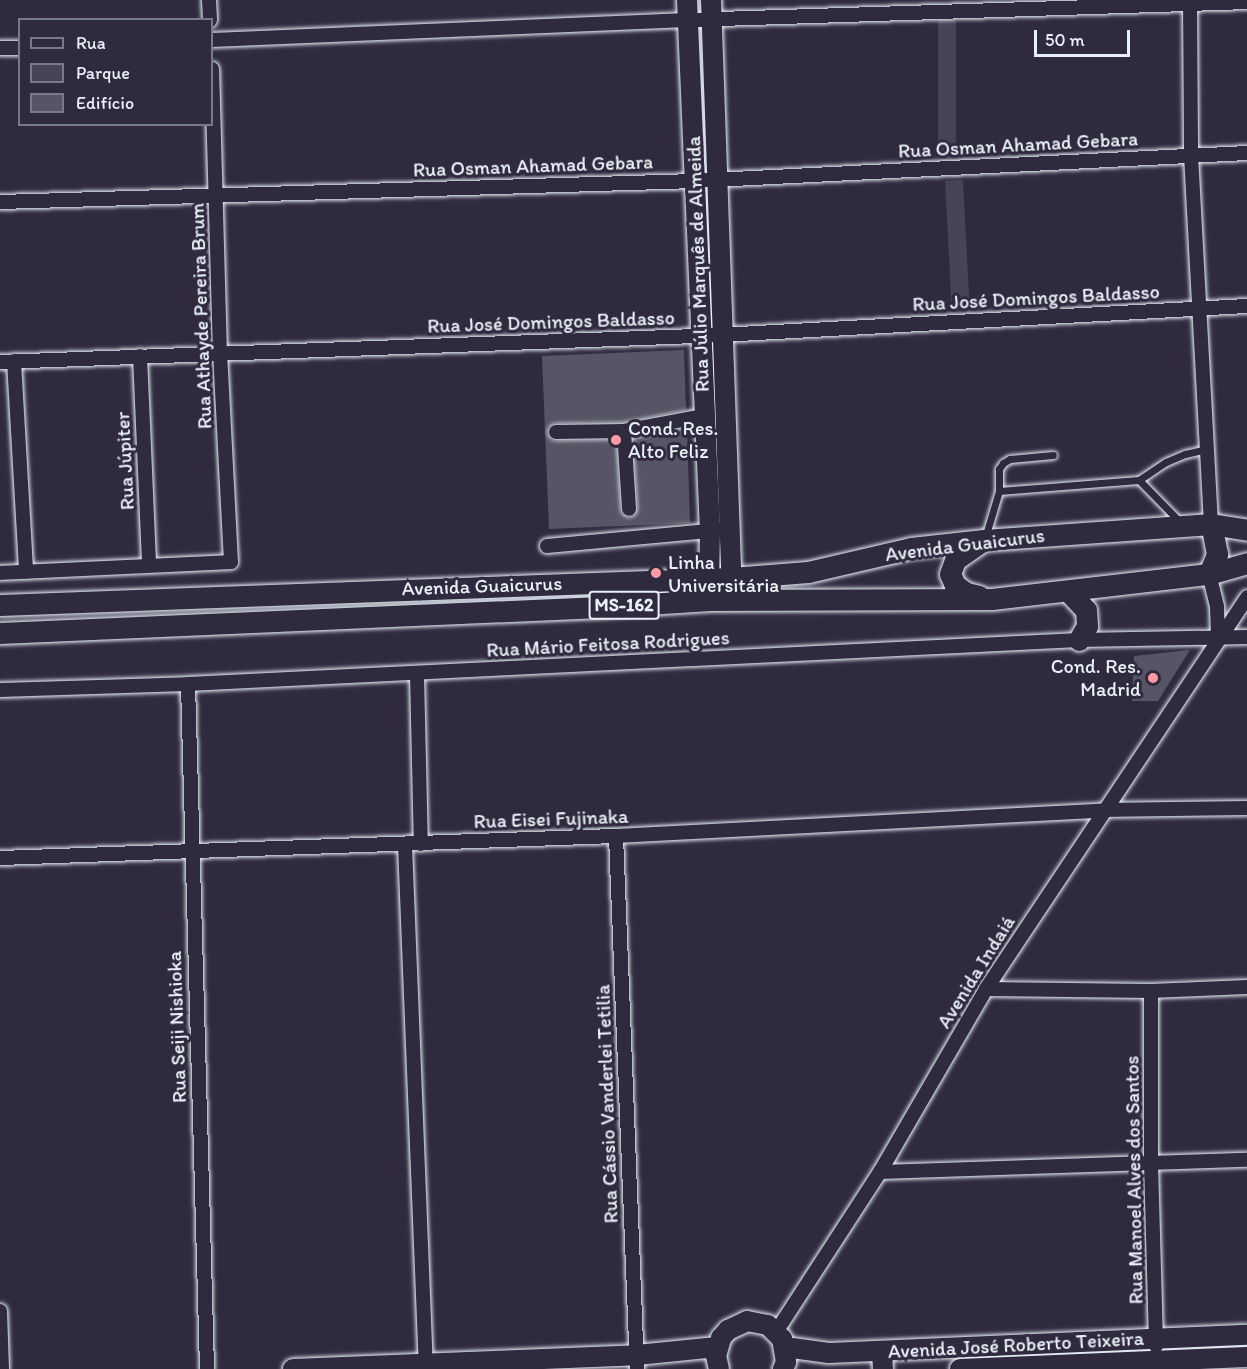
<!DOCTYPE html>
<html>
<head>
<meta charset="utf-8">
<style>
  body { margin:0 }
  #map { position:relative; width:1247px; height:1369px; overflow:hidden; background:#2f2a3d; font-family:Itim,sans-serif }
  div>[style] { position:absolute }
  .green>* { inset:0; background:#464455; transform-origin:0 0 }
  .building>* { inset:0; background:#575565 }
  .roads { filter:drop-shadow(0 0 2px #e8f1f8) drop-shadow(0 0 2px #e8f1f8) }
  .lane>* { height:7px; margin:-3.5px; padding:0 3.5px; transform-origin:3.5px; border-radius:3.5px; background:#2f2a3d }
  .street>* { height:14px; margin:-7px; padding:0 7px; transform-origin:7px; border-radius:7px; background:#2f2a3d }
  .secondary>* { height:20px; margin:-10px; padding:0 10px; transform-origin:10px; border-radius:10px; background:#2f2a3d }
  .primary>* { height:21px; margin:-10.5px; padding:0 10.5px; transform-origin:10.5px; border-radius:10.5px; background:#2f2a3d }
  .dots>* { width:16px; height:16px; translate:-50% -50%; box-sizing:border-box; border:3px solid #2f2a3d; border-radius:50% }
  span { translate:-50% -50%; white-space:nowrap; text-align:center; line-height:1.15; -webkit-text-stroke:6px #2f2a3d; paint-order:stroke }
  .shield-label span { padding:2px 4px; background:#2f2a3d; border:2px solid; border-radius:4px; -webkit-text-stroke-width:0 }
  .shield-label { font-size:18px; color:#e8f1f8; font-weight:700 }
  .street-label { font-size:20px; color:#e8f1f8 }
  .poi-label { font-size:20px; color:#e8f1f8 }
  .left { translate:0 -50%; text-align:left }
  .right { translate:-100% -50%; text-align:right }
  .legend { position:absolute; left:18px; top:18px; width:195px; height:108px; box-sizing:border-box; background:#2f2a3d; border:2px solid #797a88; margin:0; padding:8px 10px; list-style:none; font-size:18px; color:#e8f1f8 }
  .legend li { display:flex; align-items:center; gap:12px; height:30px }
  .legend b { width:30px; border:2px solid #797a88 }
  .scale { position:absolute; left:1034px; top:30px; width:96px; height:27px; box-sizing:border-box; border:3px solid #e8f1f8; border-top:0; padding-left:8px; font-size:18px; line-height:21px; white-space:nowrap; color:#e8f1f8; -webkit-text-stroke:4px #2f2a3d; paint-order:stroke }
</style>
</head>
<body>
<div id="map">
  <div class="green">
    <i style="left:938px;top:20px;width:18px;height:134px"></i>
    <i style="left:963px;top:180px;width:126px;height:18px;rotate:87deg"></i>
  </div>
  <div class="building">
    <i style="clip-path:polygon(684px 350px,686px 410px,623px 422px,555px 423px,548px 427px,547px 433px,551px 440px,556px 441px,616px 440px,620px 510px,622px 514px,629px 518px,634px 516px,638px 508px,633px 438px,687px 428px,690px 523px,549px 529px,542px 356px)"></i>
    <i style="clip-path:polygon(1190px 650px,1158px 701px,1132px 701px,1134px 656px)"></i>
  </div>
  <div class="roads">
    <div class="lane">
      <i style="left:1139px;top:480px;width:59px;rotate:45.7deg"></i>
      <i style="left:999px;top:491px;width:140px;rotate:-4.5deg"></i>
      <i style="left:1139px;top:480px;width:32px;rotate:-34deg"></i>
      <i style="left:1166px;top:462px;width:21px;rotate:-23deg"></i>
      <i style="left:1185px;top:454px;width:23px;rotate:-13deg"></i>
      <i style="left:985px;top:538px;width:49px;rotate:-73.4deg"></i>
      <i style="left:999px;top:491px;width:22px;rotate:-90deg"></i>
      <i style="left:999px;top:469px;width:7px;rotate:-56deg"></i>
      <i style="left:1003px;top:463px;width:8px;rotate:-30deg"></i>
      <i style="left:1010px;top:459px;width:43px;rotate:-5.3deg"></i>
    </div>
    <div class="street">
      <i style="left:209px;top:0;width:20px;rotate:87deg"></i>
      <i style="left:1190px;top:0;width:155px;rotate:89.6deg"></i>
      <i style="left:1191px;top:155px;width:370px;rotate:86.9deg"></i>
      <i style="left:212px;top:40px;width:476px;rotate:-2.4deg"></i>
      <i style="left:688px;top:20px;width:559px;rotate:-1.84deg"></i>
      <i style="left:0;top:48px;width:20px"></i>
      <i style="left:0;top:202px;width:694px;rotate:-1.73deg"></i>
      <i style="left:694px;top:181px;width:554px;rotate:-2.9deg"></i>
      <i style="left:140px;top:356px;width:208px;rotate:87.5deg"></i>
      <i style="left:14px;top:361px;width:211px;rotate:86.7deg"></i>
      <i style="left:0;top:362px;width:722px;rotate:-2.14deg"></i>
      <i style="left:721px;top:335px;width:527px;rotate:-3.16deg"></i>
      <i style="left:624px;top:431px;width:78px;rotate:86.3deg"></i>
      <i style="left:556px;top:432px;width:68px;rotate:-0.8deg"></i>
      <i style="left:624px;top:431px;width:80px;rotate:-10.8deg"></i>
      <i style="left:547px;top:546px;width:173px;rotate:-5.3deg"></i>
      <i style="left:0;top:573px;width:231px;rotate:-2.7deg"></i>
      <i style="left:231px;top:562px;width:208px;rotate:-93deg"></i>
      <i style="left:220px;top:354px;width:285px;rotate:-91.6deg"></i>
      <i style="left:1209px;top:574px;width:34px;rotate:76deg"></i>
      <i style="left:1217px;top:607px;width:31px;rotate:88deg"></i>
      <i style="left:417px;top:674px;width:170px;rotate:88.7deg"></i>
      <i style="left:188px;top:684px;width:685px;rotate:88.41deg"></i>
      <i style="left:0;top:690px;width:188px;rotate:-1.8deg"></i>
      <i style="left:188px;top:684px;width:892px;rotate:-2.83deg"></i>
      <i style="left:1079px;top:640px;width:168px;rotate:-1deg"></i>
      <i style="left:616px;top:836px;width:533px;rotate:87.74deg"></i>
      <i style="left:405px;top:845px;width:524px;rotate:87.71deg"></i>
      <i style="left:0;top:858px;width:616px;rotate:-2.05deg"></i>
      <i style="left:616px;top:836px;width:489px;rotate:-3deg"></i>
      <i style="left:1104px;top:810px;width:143px;rotate:-0.8deg"></i>
      <i style="left:986px;top:989px;width:165px;rotate:0.7deg"></i>
      <i style="left:1151px;top:991px;width:96px;rotate:-2.4deg"></i>
      <i style="left:1151px;top:991px;width:172px;rotate:90deg"></i>
      <i style="left:1151px;top:1163px;width:183px;rotate:88.4deg"></i>
      <i style="left:880px;top:1172px;width:367px;rotate:-1.9deg"></i>
      <i style="left:0;top:1311px;width:58px;rotate:88deg"></i>
      <i style="left:776px;top:1332px;width:191px;rotate:-57deg"></i>
      <i style="left:880px;top:1172px;width:211px;rotate:-59.9deg"></i>
      <i style="left:986px;top:989px;width:471px;rotate:-56.3deg"></i>
    </div>
    <div class="secondary">
      <i style="left:687px;top:0;width:530px;rotate:87.52deg"></i>
      <i style="left:710px;top:530px;width:64px;rotate:90.9deg"></i>
      <i style="left:711px;top:0;width:594px;rotate:87.98deg"></i>
      <i style="left:785px;top:1347px;width:44px;rotate:7.8deg"></i>
      <i style="left:829px;top:1353px;width:418px;rotate:-2.5deg"></i>
      <i style="left:882px;top:1351px;width:18px;rotate:87deg"></i>
      <i style="left:293px;top:1369px;width:344px;rotate:-2.3deg"></i>
      <i style="left:637px;top:1355px;width:80px;rotate:-5.7deg"></i>
      <i style="left:719px;top:1369px;width:13px;rotate:-103deg"></i>
      <i style="left:716px;top:1356px;width:19px;rotate:-74deg"></i>
      <i style="left:721px;top:1338px;width:11px;rotate:-49deg"></i>
      <i style="left:728px;top:1330px;width:21px;rotate:-25deg"></i>
      <i style="left:747px;top:1321px;width:21px;rotate:11deg"></i>
      <i style="left:768px;top:1325px;width:20px;rotate:45deg"></i>
      <i style="left:782px;top:1339px;width:23px;rotate:80deg"></i>
      <i style="left:786px;top:1362px;width:8px;rotate:113deg"></i>
      <i style="left:960px;top:1369px;width:287px;rotate:-2.4deg"></i>
    </div>
    <div class="primary">
      <i style="left:1209px;top:574px;width:22px;rotate:-68deg"></i>
      <i style="left:1217px;top:554px;width:31px;rotate:-101deg"></i>
      <i style="left:1069px;top:592px;width:25px;rotate:47deg"></i>
      <i style="left:1086px;top:610px;width:16px;rotate:86deg"></i>
      <i style="left:1087px;top:626px;width:16px;rotate:120deg"></i>
      <i style="left:979px;top:596px;width:13px;rotate:-167deg"></i>
      <i style="left:966px;top:593px;width:14px;rotate:-144deg"></i>
      <i style="left:955px;top:585px;width:12px;rotate:-114deg"></i>
      <i style="left:950px;top:574px;width:15px;rotate:-70deg"></i>
      <i style="left:955px;top:560px;width:32px;rotate:-35deg"></i>
      <i style="left:0;top:605px;width:731px;rotate:-2.12deg"></i>
      <i style="left:731px;top:578px;width:77px;rotate:-4.5deg"></i>
      <i style="left:808px;top:572px;width:106px;rotate:-13.1deg"></i>
      <i style="left:911px;top:548px;width:73px;rotate:-6.3deg"></i>
      <i style="left:984px;top:540px;width:228px;rotate:-4deg"></i>
      <i style="left:1211px;top:524px;width:36px;rotate:9deg"></i>
      <i style="left:0;top:633px;width:601px;rotate:-2.48deg"></i>
      <i style="left:600px;top:607px;width:110px;rotate:-3.6deg"></i>
      <i style="left:710px;top:600px;width:282px;rotate:-0.2deg"></i>
      <i style="left:992px;top:599px;width:218px;rotate:-6.6deg"></i>
      <i style="left:1209px;top:574px;width:40px;rotate:-16deg"></i>
    </div>
  </div>
  <div class="dots">
    <i style="left:616px;top:440px;background:#ff9aa2"></i>
    <i style="left:656px;top:573px;background:#ff9aa2"></i>
    <i style="left:1153px;top:678px;background:#ff9aa2"></i>
  </div>
  <div class="shield-label">
    <span style="left:624px;top:605px">MS-162</span>
  </div>
  <div class="street-label">
    <span style="left:1018px;top:145px;rotate:-3deg">Rua Osman Ahamad Gebara</span>
    <span style="left:533px;top:166px;rotate:-2deg">Rua Osman Ahamad Gebara</span>
    <span style="left:698px;top:264px;rotate:-92deg">Rua Júlio Marquês de Almeida</span>
    <span style="left:1036px;top:298px;rotate:-3deg">Rua José Domingos Baldasso</span>
    <span style="left:201px;top:316px;rotate:-92deg">Rua Athayde Pereira Brum</span>
    <span style="left:551px;top:322px;rotate:-2deg">Rua José Domingos Baldasso</span>
    <span style="left:125px;top:461px;rotate:-93deg">Rua Júpiter</span>
    <span style="left:965px;top:545px;rotate:-7deg">Avenida Guaicurus</span>
    <span style="left:482px;top:586px;rotate:-2deg">Avenida Guaicurus</span>
    <span style="left:608px;top:644px;rotate:-3deg">Rua Mário Feitosa Rodrigues</span>
    <span style="left:551px;top:819px;rotate:-2deg">Rua Eisei Fujinaka</span>
    <span style="left:976px;top:972px;rotate:-58deg">Avenida Indaiá</span>
    <span style="left:177px;top:1027px;rotate:-92deg">Rua Seiji Nishioka</span>
    <span style="left:607px;top:1104px;rotate:-92deg">Rua Cássio Vanderlei Tetilia</span>
    <span style="left:1134px;top:1180px;rotate:-91deg">Rua Manoel Alves dos Santos</span>
    <span style="left:1016px;top:1345px;rotate:-3deg">Avenida José Roberto Teixeira</span>
  </div>
  <div class="poi-label">
    <span class="left" style="left:628px;top:440px">Cond. Res.<br>Alto Feliz</span>
    <span class="left" style="left:668px;top:574px">Linha<br>Universitária</span>
    <span class="right" style="left:1141px;top:678px">Cond. Res.<br>Madrid</span>
  </div>
  <ul class="legend">
  <li><b style="height:8px;background:#2f2a3d"></b>Rua</li>
  <li><b style="height:16px;background:#464455"></b>Parque</li>
  <li><b style="height:16px;background:#575565"></b>Edifício</li>
  </ul>
  <div class="scale">50 m</div>
</div>
</body>
</html>
